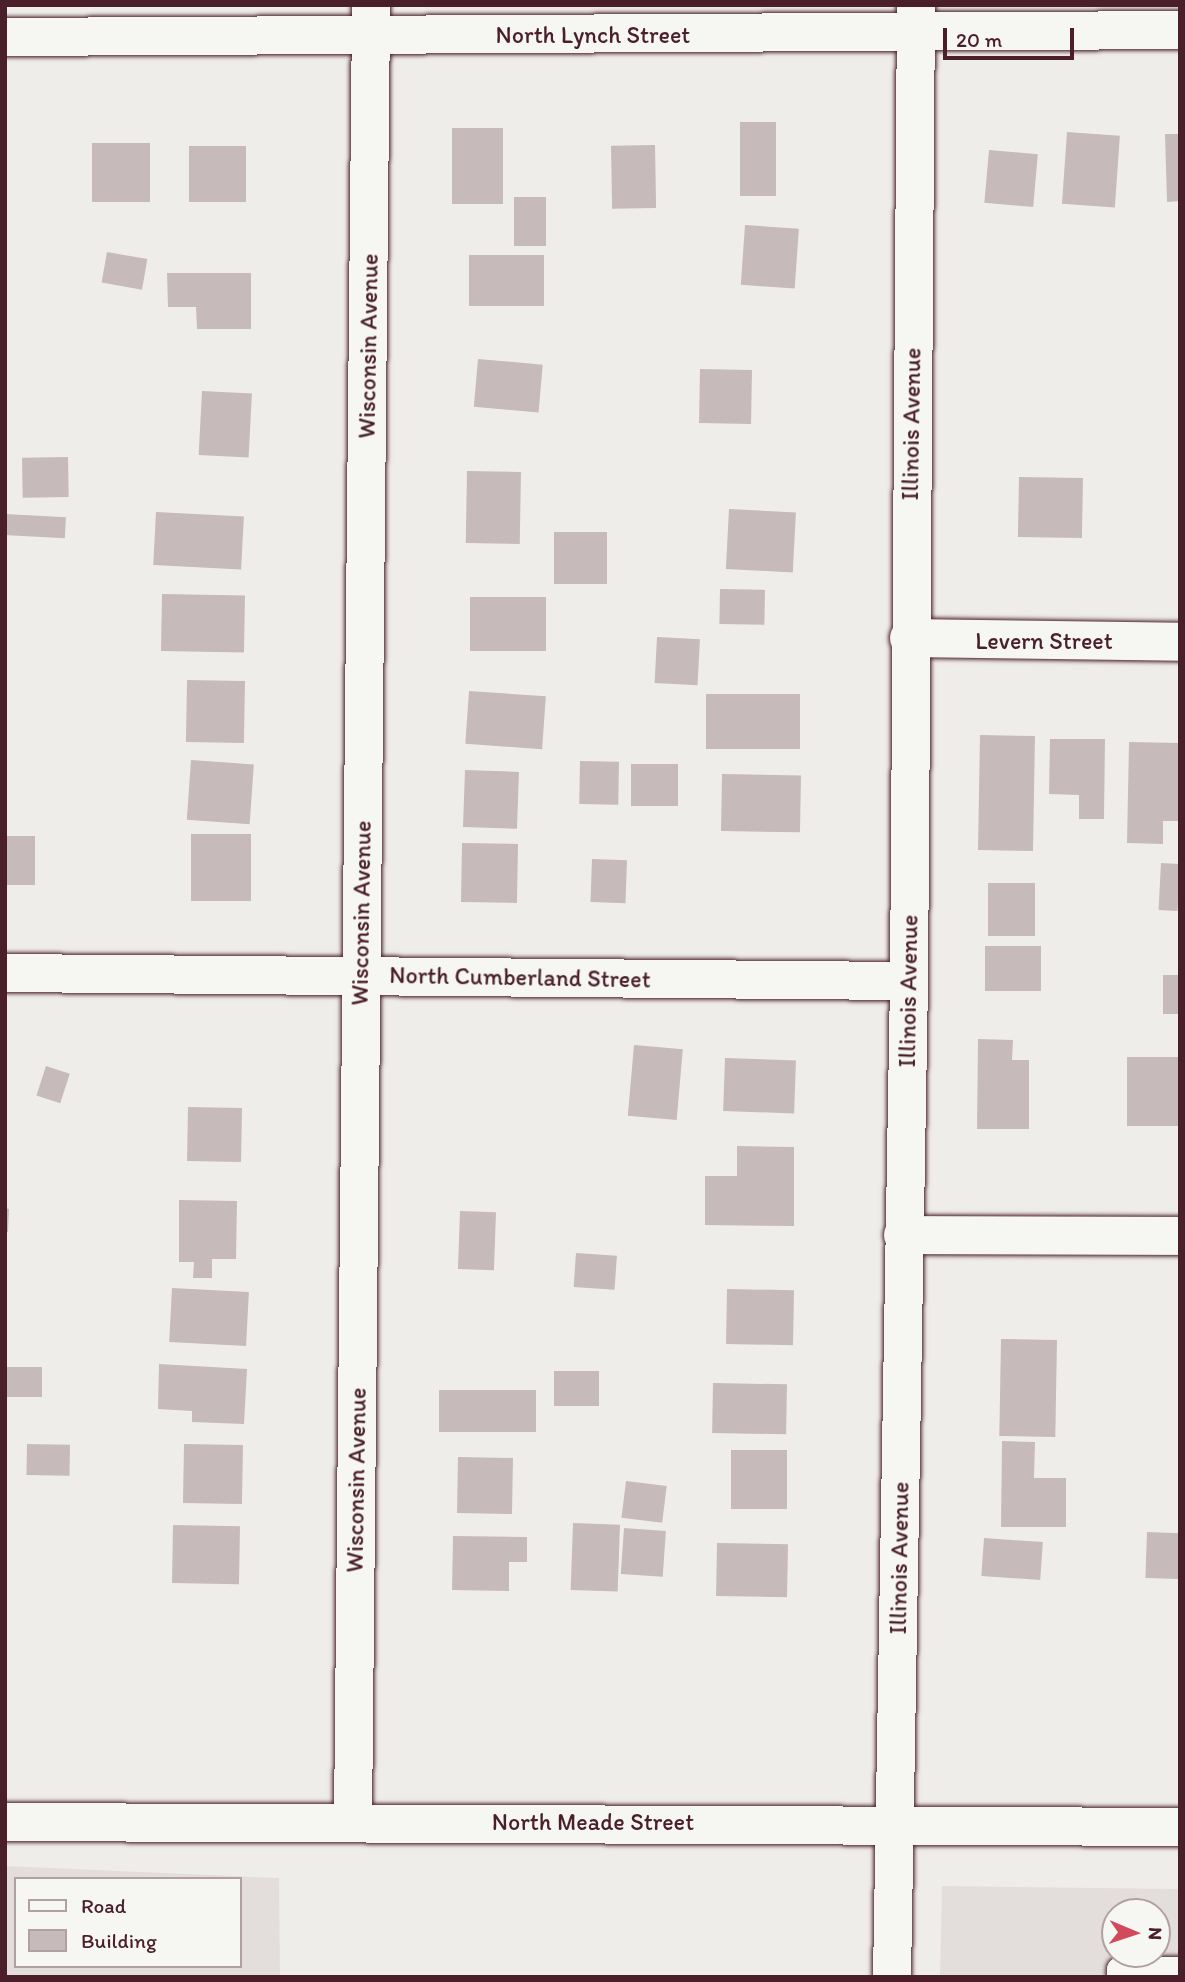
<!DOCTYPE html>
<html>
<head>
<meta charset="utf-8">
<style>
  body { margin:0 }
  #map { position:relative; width:1185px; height:1982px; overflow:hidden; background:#efedea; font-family:Itim,sans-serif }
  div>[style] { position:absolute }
  .built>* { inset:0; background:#e3dedc }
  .building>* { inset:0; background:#c6babb; transform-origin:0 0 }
  .roads { filter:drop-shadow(0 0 2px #4a1f2b) drop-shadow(0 0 2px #4a1f2b) }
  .service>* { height:26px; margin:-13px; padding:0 13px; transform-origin:13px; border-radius:13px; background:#f6f6f2 }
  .minor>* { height:38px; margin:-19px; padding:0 19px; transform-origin:19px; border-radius:19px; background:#f6f6f2 }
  span { translate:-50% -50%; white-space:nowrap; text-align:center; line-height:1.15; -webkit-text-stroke:5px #f6f6f2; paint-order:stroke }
  .street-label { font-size:24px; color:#4a1f2b }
  .frame { position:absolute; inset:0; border:7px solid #4a1f2b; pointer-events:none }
  .legend { position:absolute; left:14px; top:1877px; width:228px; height:91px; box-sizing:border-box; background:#f6f6f2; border:2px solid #b1a0a2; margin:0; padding:9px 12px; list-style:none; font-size:21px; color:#4a1f2b }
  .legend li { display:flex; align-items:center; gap:14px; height:35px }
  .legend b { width:35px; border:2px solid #b1a0a2 }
  .north { position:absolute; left:1101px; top:1898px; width:70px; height:70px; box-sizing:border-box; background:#f6f6f2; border:2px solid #b1a0a2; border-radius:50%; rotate:92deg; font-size:19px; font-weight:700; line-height:28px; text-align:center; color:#4a1f2b }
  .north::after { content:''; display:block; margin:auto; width:24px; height:32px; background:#d1495b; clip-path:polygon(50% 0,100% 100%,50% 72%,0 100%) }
  .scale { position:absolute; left:943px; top:28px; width:131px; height:32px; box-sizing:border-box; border:4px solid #4a1f2b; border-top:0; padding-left:9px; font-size:21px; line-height:24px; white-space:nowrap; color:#4a1f2b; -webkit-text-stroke:5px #f6f6f2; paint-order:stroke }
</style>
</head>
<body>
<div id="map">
  <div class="built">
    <i style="clip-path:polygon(evenodd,5px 1866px,279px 1878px,280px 1977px,5px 1977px,5px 1866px,16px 1879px,240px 1879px,240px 1966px,16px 1966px,16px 1879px)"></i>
    <i style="clip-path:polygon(evenodd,942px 1886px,1180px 1889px,1180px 1977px,940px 1977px,942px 1886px,1115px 1912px,1157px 1912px,1157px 1954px,1115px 1954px,1115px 1912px)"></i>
  </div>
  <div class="building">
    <i style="left:740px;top:122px;width:36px;height:74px"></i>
    <i style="left:452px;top:128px;width:51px;height:76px"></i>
    <i style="left:1067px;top:132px;width:53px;height:72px;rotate:4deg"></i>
    <i style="clip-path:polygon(1165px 134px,1180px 134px,1180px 201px,1167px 202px)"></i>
    <i style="left:92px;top:143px;width:58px;height:59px"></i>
    <i style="left:655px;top:145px;width:63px;height:44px;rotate:89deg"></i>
    <i style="left:189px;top:146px;width:57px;height:56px"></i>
    <i style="left:989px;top:150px;width:49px;height:53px;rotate:5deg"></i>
    <i style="left:514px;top:197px;width:32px;height:49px"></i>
    <i style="left:745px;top:225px;width:54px;height:60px;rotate:4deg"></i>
    <i style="left:107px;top:252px;width:41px;height:31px;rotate:10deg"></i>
    <i style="left:469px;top:255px;width:75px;height:51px"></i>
    <i style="clip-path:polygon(167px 273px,251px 273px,251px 329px,197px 329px,196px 307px,168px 307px)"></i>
    <i style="left:478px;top:359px;width:65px;height:48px;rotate:5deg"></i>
    <i style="left:700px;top:369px;width:52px;height:54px;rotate:1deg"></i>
    <i style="left:202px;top:391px;width:50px;height:64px;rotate:3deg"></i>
    <i style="left:68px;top:457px;width:40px;height:46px;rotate:89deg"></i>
    <i style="left:467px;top:471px;width:54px;height:72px;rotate:1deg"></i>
    <i style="left:1019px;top:477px;width:64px;height:60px;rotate:1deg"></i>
    <i style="left:729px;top:509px;width:67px;height:60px;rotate:3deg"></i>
    <i style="left:156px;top:512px;width:88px;height:53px;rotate:3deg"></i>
    <i style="left:5px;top:514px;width:61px;height:21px;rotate:3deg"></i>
    <i style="left:554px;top:532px;width:53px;height:52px"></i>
    <i style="left:720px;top:589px;width:45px;height:35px;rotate:1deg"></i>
    <i style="left:162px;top:594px;width:83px;height:57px;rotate:1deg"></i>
    <i style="left:470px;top:597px;width:76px;height:54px"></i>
    <i style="left:657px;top:637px;width:43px;height:46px;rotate:3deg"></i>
    <i style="left:187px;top:680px;width:58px;height:62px;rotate:1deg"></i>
    <i style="left:469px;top:691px;width:77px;height:53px;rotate:4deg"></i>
    <i style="left:706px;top:694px;width:94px;height:55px"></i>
    <i style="left:980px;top:735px;width:55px;height:115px;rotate:1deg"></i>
    <i style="clip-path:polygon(1050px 739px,1105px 739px,1104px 819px,1079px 819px,1079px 795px,1049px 794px)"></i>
    <i style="clip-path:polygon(1129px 742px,1180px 743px,1180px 821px,1163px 821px,1163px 844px,1127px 843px)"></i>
    <i style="left:191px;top:760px;width:63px;height:60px;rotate:4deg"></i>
    <i style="left:580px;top:761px;width:39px;height:43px;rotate:1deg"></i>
    <i style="left:631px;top:764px;width:47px;height:42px"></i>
    <i style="left:465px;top:770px;width:54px;height:57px;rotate:2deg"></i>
    <i style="left:722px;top:774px;width:79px;height:57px;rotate:1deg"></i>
    <i style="left:191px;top:834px;width:60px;height:67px"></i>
    <i style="left:35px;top:836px;width:49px;height:30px;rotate:90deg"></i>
    <i style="left:462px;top:843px;width:56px;height:59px;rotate:1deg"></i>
    <i style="left:592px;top:859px;width:35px;height:43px;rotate:2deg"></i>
    <i style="left:1161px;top:863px;width:19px;height:47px;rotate:3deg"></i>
    <i style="left:988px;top:883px;width:47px;height:53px"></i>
    <i style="left:985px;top:946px;width:56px;height:45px"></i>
    <i style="left:1163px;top:975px;width:17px;height:39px"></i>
    <i style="clip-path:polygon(978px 1039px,1013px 1040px,1012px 1060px,1029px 1060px,1029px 1129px,977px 1129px)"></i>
    <i style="left:634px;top:1045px;width:49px;height:71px;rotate:5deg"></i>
    <i style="left:1127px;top:1057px;width:53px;height:69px"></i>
    <i style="left:725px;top:1058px;width:71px;height:53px;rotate:2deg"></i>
    <i style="left:46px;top:1066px;width:25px;height:31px;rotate:18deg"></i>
    <i style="left:188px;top:1107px;width:54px;height:54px;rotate:1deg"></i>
    <i style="clip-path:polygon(737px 1146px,794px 1147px,794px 1226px,705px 1225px,705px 1176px,737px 1176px)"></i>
    <i style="clip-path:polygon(179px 1200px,237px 1201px,236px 1259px,212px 1259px,212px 1278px,193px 1278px,194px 1262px,179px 1262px)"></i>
    <i style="clip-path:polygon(5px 1208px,9px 1209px,8px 1232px,5px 1232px)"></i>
    <i style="left:460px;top:1211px;width:36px;height:58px;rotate:2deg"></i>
    <i style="left:576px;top:1253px;width:41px;height:34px;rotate:4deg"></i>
    <i style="left:172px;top:1288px;width:77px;height:54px;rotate:3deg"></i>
    <i style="left:727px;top:1289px;width:67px;height:55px;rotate:1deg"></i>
    <i style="left:1001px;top:1339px;width:56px;height:97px;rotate:1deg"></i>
    <i style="clip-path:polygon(159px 1364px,247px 1369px,244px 1424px,192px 1422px,192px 1411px,158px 1409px)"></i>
    <i style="left:5px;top:1367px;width:37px;height:30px"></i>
    <i style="left:554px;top:1371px;width:45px;height:35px"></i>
    <i style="left:713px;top:1383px;width:74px;height:50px;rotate:1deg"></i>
    <i style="left:439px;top:1390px;width:97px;height:42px"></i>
    <i style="clip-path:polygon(1002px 1441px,1035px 1442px,1034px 1478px,1066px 1478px,1066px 1527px,1001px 1527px)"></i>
    <i style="left:27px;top:1444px;width:43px;height:31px;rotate:1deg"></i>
    <i style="left:184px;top:1444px;width:59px;height:59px;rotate:1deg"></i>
    <i style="left:731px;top:1450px;width:56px;height:59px"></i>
    <i style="left:458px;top:1457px;width:55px;height:56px;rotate:1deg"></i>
    <i style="left:626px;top:1481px;width:41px;height:37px;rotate:7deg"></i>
    <i style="left:573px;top:1523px;width:47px;height:67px;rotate:2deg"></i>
    <i style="left:173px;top:1525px;width:67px;height:58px;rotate:1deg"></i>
    <i style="left:624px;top:1528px;width:42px;height:46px;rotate:4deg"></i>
    <i style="left:1147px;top:1532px;width:33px;height:46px;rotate:2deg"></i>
    <i style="clip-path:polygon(453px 1536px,527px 1537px,527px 1562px,509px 1562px,509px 1591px,452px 1590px)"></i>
    <i style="left:984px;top:1538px;width:59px;height:38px;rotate:4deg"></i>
    <i style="left:717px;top:1543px;width:71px;height:53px;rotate:1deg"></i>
  </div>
  <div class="roads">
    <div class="service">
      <i style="left:1120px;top:1977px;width:7px;rotate:-90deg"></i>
      <i style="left:1120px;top:1970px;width:60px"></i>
    </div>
    <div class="minor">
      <i style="left:5px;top:37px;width:1175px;rotate:-0.34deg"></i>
      <i style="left:909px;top:638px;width:271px;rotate:0.8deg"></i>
      <i style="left:5px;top:973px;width:904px;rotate:0.51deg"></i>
      <i style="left:903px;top:1235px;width:277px;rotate:0.2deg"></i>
      <i style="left:353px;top:1821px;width:1816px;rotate:-89.43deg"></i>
      <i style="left:5px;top:1822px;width:1175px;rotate:0.24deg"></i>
      <i style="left:892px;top:1977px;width:996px;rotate:-89.02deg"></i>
      <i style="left:909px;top:981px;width:976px;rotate:-89.59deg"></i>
    </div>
  </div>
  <div class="street-label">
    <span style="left:593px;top:35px">North Lynch Street</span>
    <span style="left:368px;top:346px;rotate:-89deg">Wisconsin Avenue</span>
    <span style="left:911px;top:424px;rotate:-89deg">Illinois Avenue</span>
    <span style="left:1044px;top:641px">Levern Street</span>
    <span style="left:361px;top:913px;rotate:-89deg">Wisconsin Avenue</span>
    <span style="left:520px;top:977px;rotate:1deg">North Cumberland Street</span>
    <span style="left:908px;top:991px;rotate:-89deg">Illinois Avenue</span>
    <span style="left:356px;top:1480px;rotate:-89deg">Wisconsin Avenue</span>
    <span style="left:899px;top:1558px;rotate:-89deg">Illinois Avenue</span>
    <span style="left:593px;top:1822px">North Meade Street</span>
  </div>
  <div class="frame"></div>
  <ul class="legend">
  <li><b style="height:9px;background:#f6f6f2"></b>Road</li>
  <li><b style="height:19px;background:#c6babb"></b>Building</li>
  </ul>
  <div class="north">N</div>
  <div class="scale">20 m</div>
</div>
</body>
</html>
